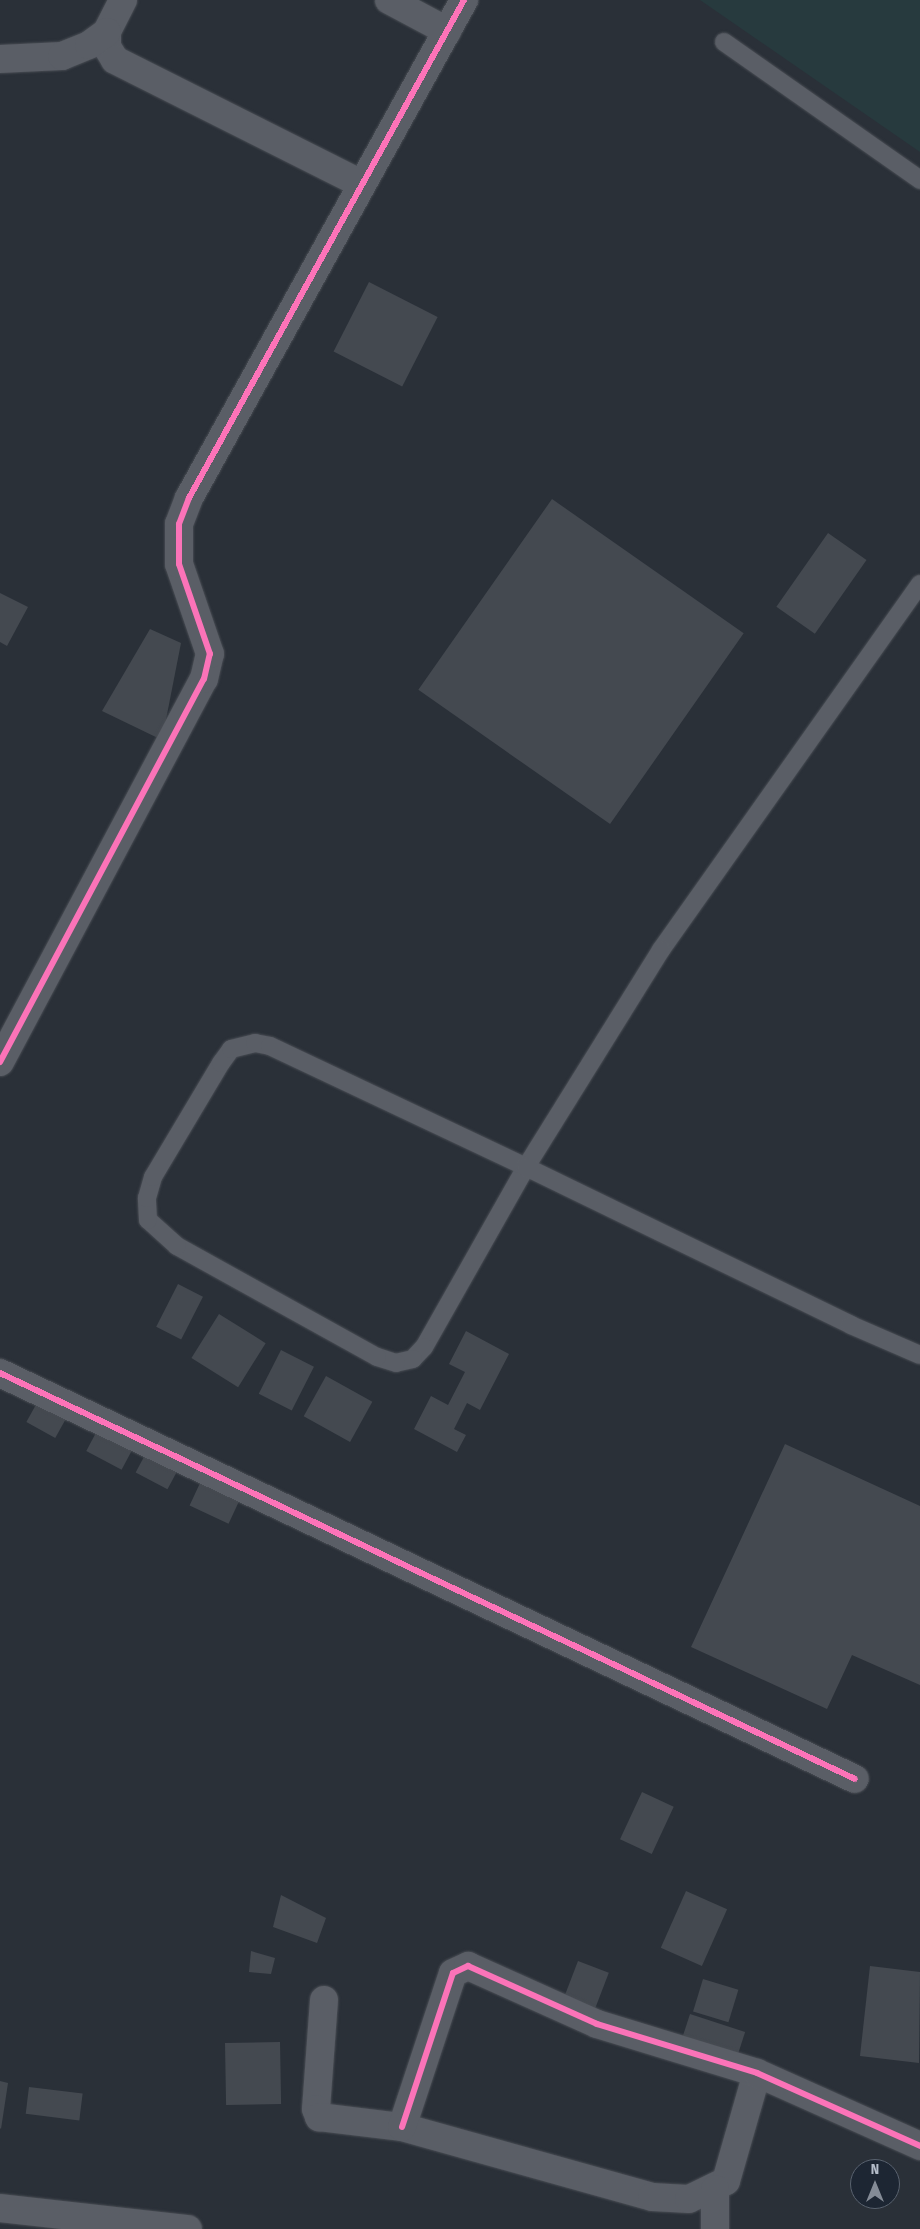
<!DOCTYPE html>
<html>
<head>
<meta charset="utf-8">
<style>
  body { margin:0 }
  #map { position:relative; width:920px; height:2229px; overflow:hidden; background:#2a3038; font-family:"Fira Sans Condensed",sans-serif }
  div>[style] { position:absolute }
  .green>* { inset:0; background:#273a3e }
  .building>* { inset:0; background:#444950; transform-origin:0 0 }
  .roads { filter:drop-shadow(0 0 1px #484c53) drop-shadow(0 0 1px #484c53) }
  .lane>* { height:18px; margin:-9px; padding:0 9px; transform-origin:9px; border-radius:9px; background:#5a5e66 }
  .street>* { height:28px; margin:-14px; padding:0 14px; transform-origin:14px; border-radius:14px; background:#5a5e66 }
  .cycleway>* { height:6px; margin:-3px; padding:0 3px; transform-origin:3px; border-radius:3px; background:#fb73b8 }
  span { translate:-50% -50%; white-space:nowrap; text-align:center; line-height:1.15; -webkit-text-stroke:5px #1d2633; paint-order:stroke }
  .north { position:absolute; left:850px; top:2159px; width:50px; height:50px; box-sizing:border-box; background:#1d2633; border:1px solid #59626f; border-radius:50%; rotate:0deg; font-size:14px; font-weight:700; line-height:20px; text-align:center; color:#b4bcc9 }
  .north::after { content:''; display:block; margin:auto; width:18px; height:22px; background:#848b96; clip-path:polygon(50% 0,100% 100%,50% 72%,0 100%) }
</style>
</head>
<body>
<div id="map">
  <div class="green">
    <i style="clip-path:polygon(700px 0,920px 0,920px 152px)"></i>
  </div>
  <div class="building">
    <i style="left:369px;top:282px;width:77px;height:78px;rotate:27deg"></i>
    <i style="left:552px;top:499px;width:234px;height:233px;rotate:35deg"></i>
    <i style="left:828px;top:533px;width:47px;height:90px;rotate:35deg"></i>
    <i style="clip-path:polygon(0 593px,28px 607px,7px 646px,0 642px)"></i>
    <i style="clip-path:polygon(150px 629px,181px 643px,162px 740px,102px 711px)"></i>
    <i style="left:178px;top:1284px;width:28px;height:48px;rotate:27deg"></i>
    <i style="left:219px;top:1314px;width:55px;height:52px;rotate:32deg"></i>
    <i style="clip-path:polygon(466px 1331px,509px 1354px,480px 1410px,467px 1403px,454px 1429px,466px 1435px,457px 1452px,414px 1429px,431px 1396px,448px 1405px,465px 1372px,449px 1364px)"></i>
    <i style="left:281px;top:1350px;width:37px;height:49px;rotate:27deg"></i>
    <i style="left:326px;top:1376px;width:53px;height:46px;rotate:29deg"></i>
    <i style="left:38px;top:1401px;width:33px;height:24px;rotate:29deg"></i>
    <i style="left:98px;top:1429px;width:40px;height:25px;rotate:28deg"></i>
    <i style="clip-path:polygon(785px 1444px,920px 1506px,920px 1685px,852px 1655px,827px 1709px,691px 1647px)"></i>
    <i style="left:146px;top:1453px;width:36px;height:22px;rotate:28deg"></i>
    <i style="left:201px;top:1481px;width:43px;height:27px;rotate:25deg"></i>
    <i style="left:642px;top:1792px;width:35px;height:52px;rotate:25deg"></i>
    <i style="left:686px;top:1891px;width:45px;height:62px;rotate:24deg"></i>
    <i style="clip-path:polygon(281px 1895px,326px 1918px,317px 1943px,273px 1927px)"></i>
    <i style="clip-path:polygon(251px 1951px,275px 1958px,271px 1974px,249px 1972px)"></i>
    <i style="left:578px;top:1961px;width:33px;height:43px;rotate:21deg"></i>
    <i style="clip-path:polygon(870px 1966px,920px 1972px,919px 2063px,860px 2056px)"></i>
    <i style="left:703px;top:1979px;width:37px;height:34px;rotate:17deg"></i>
    <i style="left:690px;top:2014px;width:58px;height:31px;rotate:18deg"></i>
    <i style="left:280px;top:2042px;width:62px;height:55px;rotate:89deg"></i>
    <i style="clip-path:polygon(0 2081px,8px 2083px,1px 2129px,0 2128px)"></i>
    <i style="left:29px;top:2087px;width:54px;height:27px;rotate:7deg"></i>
  </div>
  <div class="roads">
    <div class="lane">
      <i style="left:724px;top:42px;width:240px;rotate:35.1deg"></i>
      <i style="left:920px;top:584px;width:448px;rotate:125.3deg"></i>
      <i style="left:661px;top:950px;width:256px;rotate:121.9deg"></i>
      <i style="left:526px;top:1167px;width:207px;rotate:119.5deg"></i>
      <i style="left:424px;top:1347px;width:16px;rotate:133deg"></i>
      <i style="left:413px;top:1359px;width:17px;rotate:167deg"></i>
      <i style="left:396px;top:1363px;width:20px;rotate:-162deg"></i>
      <i style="left:377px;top:1357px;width:229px;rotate:-151deg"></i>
      <i style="left:177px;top:1246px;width:39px;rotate:-138deg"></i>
      <i style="left:148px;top:1220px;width:22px;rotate:-93deg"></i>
      <i style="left:147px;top:1198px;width:22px;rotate:-74deg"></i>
      <i style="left:153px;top:1177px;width:133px;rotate:-59.2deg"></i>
      <i style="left:221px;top:1063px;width:17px;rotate:-54deg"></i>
      <i style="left:231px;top:1049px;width:25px;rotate:-14deg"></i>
      <i style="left:255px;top:1043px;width:15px;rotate:11deg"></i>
      <i style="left:270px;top:1046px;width:283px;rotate:25.3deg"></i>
      <i style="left:526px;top:1167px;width:361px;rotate:25.9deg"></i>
      <i style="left:851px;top:1325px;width:75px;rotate:23.5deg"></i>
    </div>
    <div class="street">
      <i style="left:123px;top:0;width:36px;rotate:117deg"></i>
      <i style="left:107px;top:32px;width:15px;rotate:90deg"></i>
      <i style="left:107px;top:47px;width:15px;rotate:58deg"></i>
      <i style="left:115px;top:60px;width:276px;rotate:26.7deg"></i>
      <i style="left:389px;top:0;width:66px;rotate:28.1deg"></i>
      <i style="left:0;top:59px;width:62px;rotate:-2.8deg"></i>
      <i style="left:62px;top:56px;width:29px;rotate:-22deg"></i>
      <i style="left:89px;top:45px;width:22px;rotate:-36deg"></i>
      <i style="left:0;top:1062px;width:434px;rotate:-62deg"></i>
      <i style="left:204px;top:679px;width:26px;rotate:-77deg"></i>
      <i style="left:210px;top:654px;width:95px;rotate:-109deg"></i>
      <i style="left:179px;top:564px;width:40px;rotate:-90deg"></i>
      <i style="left:179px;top:524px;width:28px;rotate:-69deg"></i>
      <i style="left:189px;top:498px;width:569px;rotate:-61.09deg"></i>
      <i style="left:0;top:1373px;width:946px;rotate:25.4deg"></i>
      <i style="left:324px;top:2000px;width:109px;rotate:94.2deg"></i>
      <i style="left:316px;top:2109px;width:9px;rotate:69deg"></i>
      <i style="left:319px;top:2117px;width:84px;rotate:6.9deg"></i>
      <i style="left:402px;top:2127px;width:260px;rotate:15.6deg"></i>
      <i style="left:652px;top:2197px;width:37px;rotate:3deg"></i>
      <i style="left:689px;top:2199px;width:41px;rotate:-25.9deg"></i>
      <i style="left:726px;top:2181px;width:112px;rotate:-74deg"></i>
      <i style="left:402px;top:2127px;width:162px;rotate:-71.7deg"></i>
      <i style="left:453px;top:1973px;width:17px;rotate:-25deg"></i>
      <i style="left:468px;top:1966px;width:141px;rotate:24.2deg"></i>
      <i style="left:597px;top:2024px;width:167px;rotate:17deg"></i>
      <i style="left:757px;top:2073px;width:179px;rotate:24.1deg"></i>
      <i style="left:715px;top:2189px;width:40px;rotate:90deg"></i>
      <i style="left:0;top:2208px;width:189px;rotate:6.4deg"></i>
    </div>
  </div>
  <div class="cycleway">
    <i style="left:0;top:1062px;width:434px;rotate:-62deg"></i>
    <i style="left:204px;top:679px;width:26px;rotate:-77deg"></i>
    <i style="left:210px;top:654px;width:95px;rotate:-109deg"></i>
    <i style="left:179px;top:564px;width:40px;rotate:-90deg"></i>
    <i style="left:179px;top:524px;width:28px;rotate:-69deg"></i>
    <i style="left:189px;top:498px;width:569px;rotate:-61.09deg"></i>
    <i style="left:0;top:1373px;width:946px;rotate:25.4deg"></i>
    <i style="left:402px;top:2127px;width:162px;rotate:-71.7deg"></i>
    <i style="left:453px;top:1973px;width:17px;rotate:-25deg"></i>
    <i style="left:468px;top:1966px;width:141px;rotate:24.2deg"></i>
    <i style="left:597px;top:2024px;width:167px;rotate:17deg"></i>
    <i style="left:757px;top:2073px;width:179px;rotate:24.1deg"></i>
  </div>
  <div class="north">N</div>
</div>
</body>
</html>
